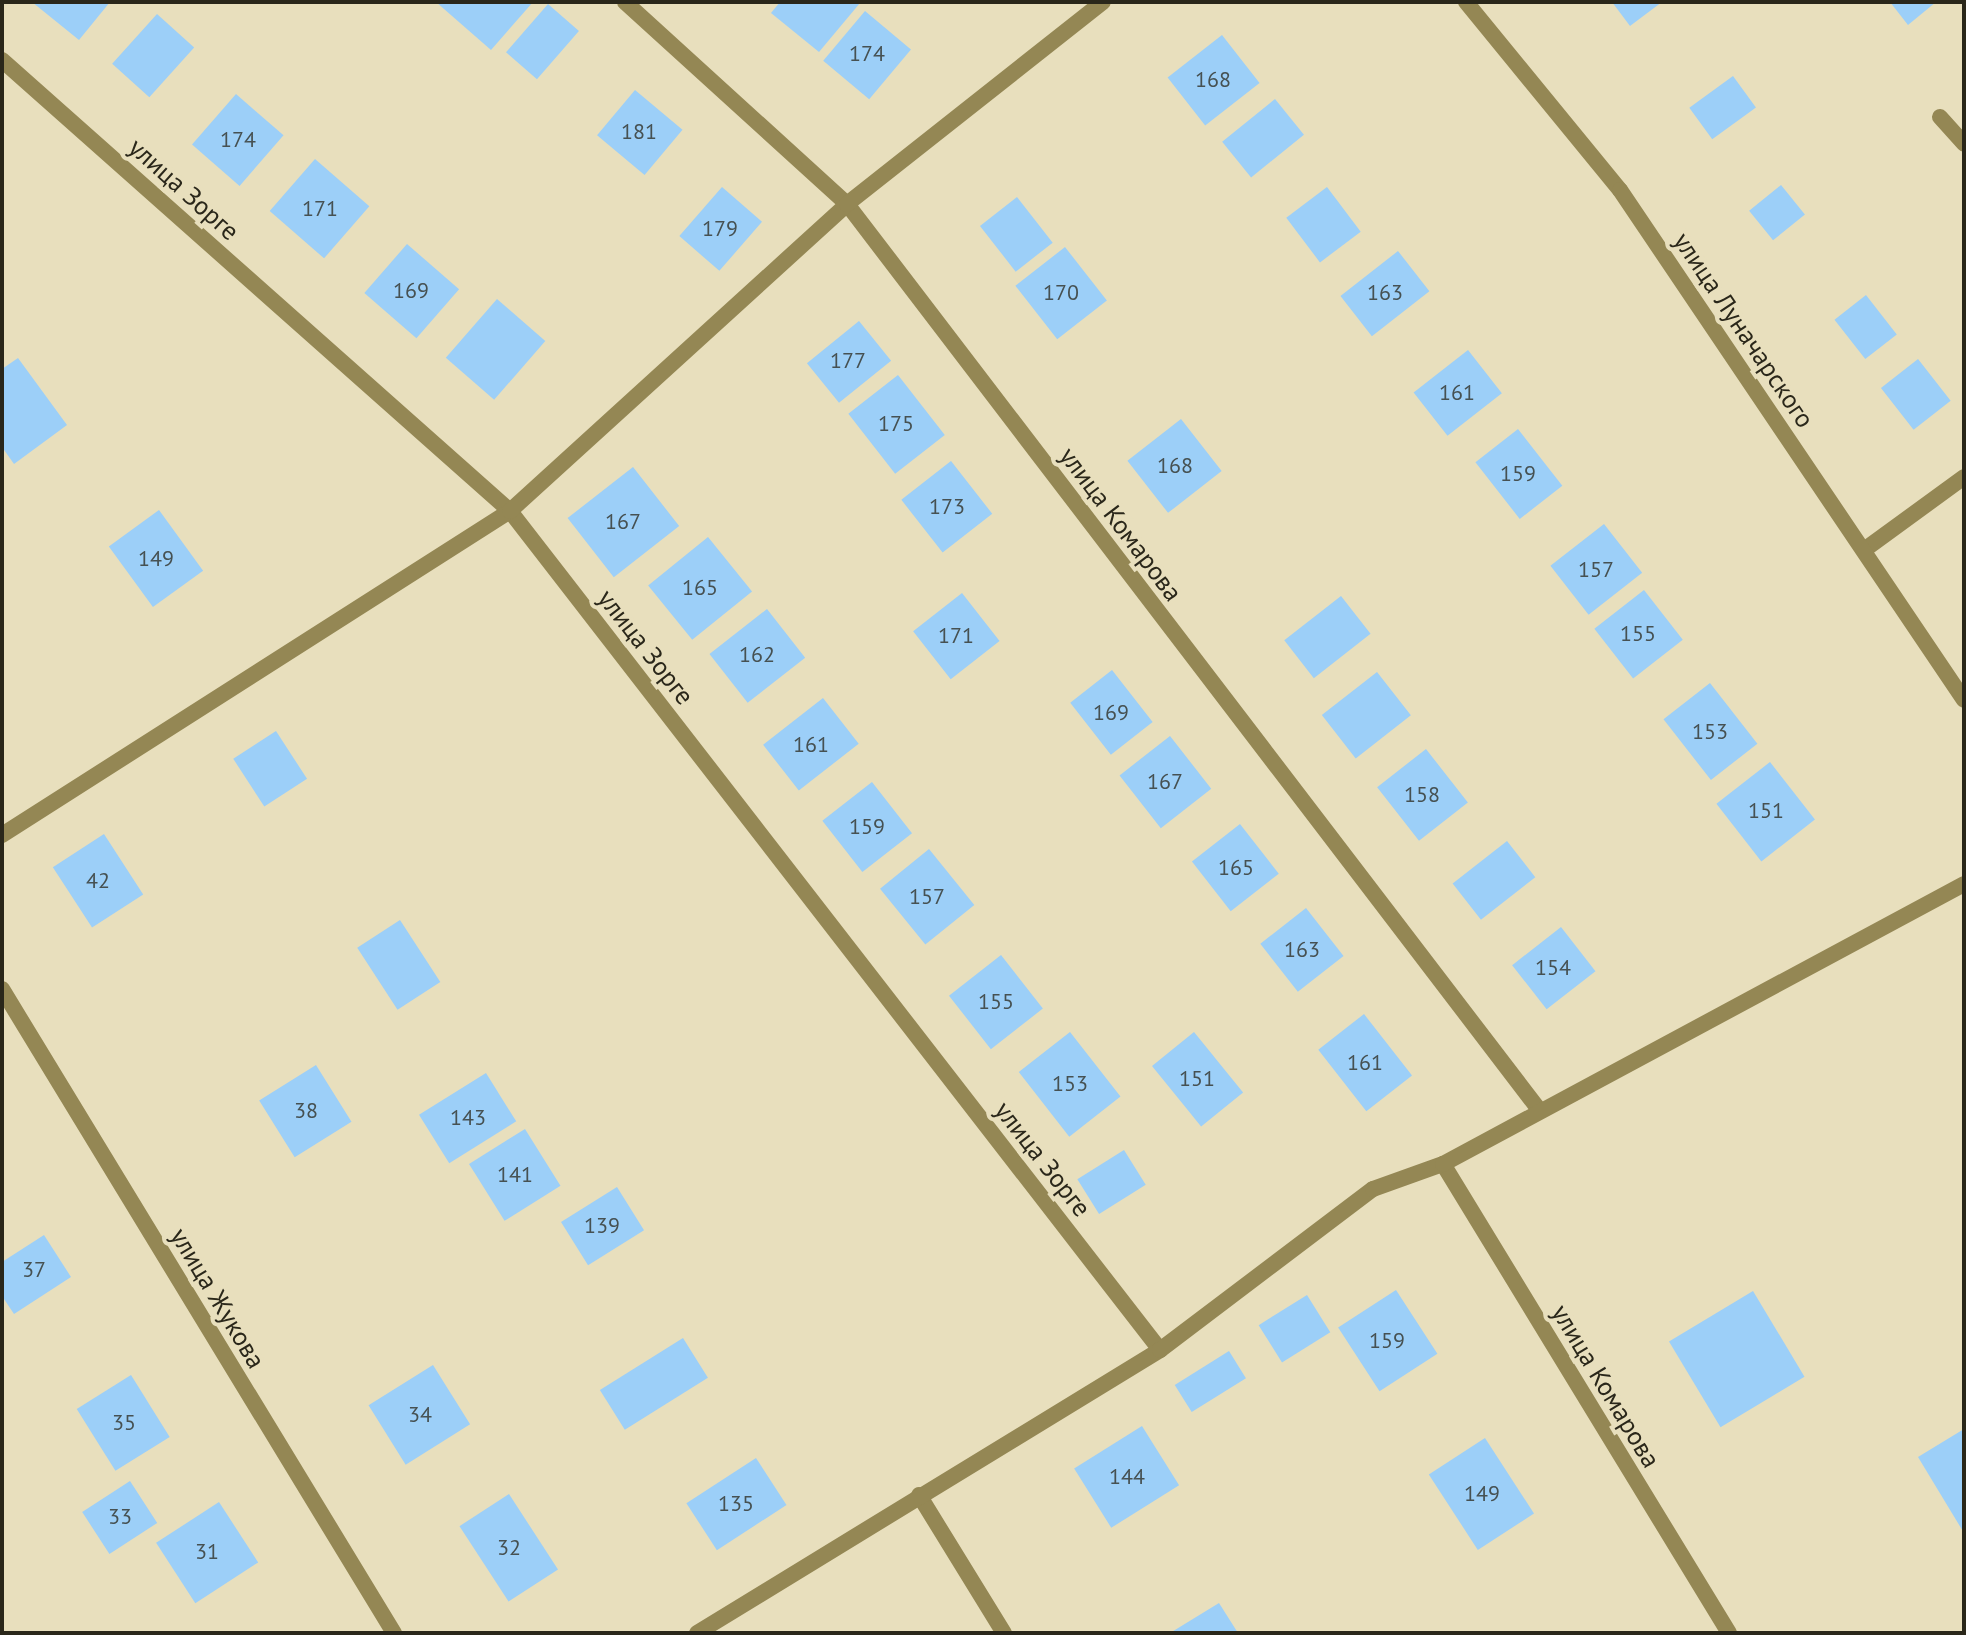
<!DOCTYPE html>
<html>
<head>
<meta charset="utf-8">
<style>
  body { margin:0 }
  #map { position:relative; width:1966px; height:1635px; overflow:hidden; background:#e8dfbd; font-family:"PT Sans",sans-serif }
  div>[style] { position:absolute }
  .building>* { inset:0; background:#9ccff8; transform-origin:0 0 }
  .minor>* { height:16px; margin:-8px; padding:0 8px; transform-origin:8px; border-radius:8px; background:#948754 }
  .tertiary>* { height:16px; margin:-8px; padding:0 8px; transform-origin:8px; border-radius:8px; background:#948754 }
  span { translate:-50% -50%; white-space:nowrap; text-align:center; line-height:1.15; -webkit-text-stroke:8px #e8dfbd; paint-order:stroke }
  .number-label { font-size:22px; color:#465152 }
  .number-label span { -webkit-text-stroke-width:0 }
  .street-label { font-size:26px; color:#2a271a }
  .frame { position:absolute; inset:0; border:4px solid #2a271a; pointer-events:none }
</style>
</head>
<body>
<div id="map">
  <div class="building">
    <i style="clip-path:polygon(32px 2px,110px 2px,79px 40px)"></i>
    <i style="clip-path:polygon(436px 2px,533px 2px,491px 50px)"></i>
    <i style="clip-path:polygon(780px 2px,858px 2px,860px 3px,819px 52px,771px 13px)"></i>
    <i style="clip-path:polygon(1612px 2px,1662px 2px,1630px 26px)"></i>
    <i style="clip-path:polygon(1890px 2px,1936px 2px,1908px 25px)"></i>
    <i style="left:548px;top:4px;width:41px;height:64px;rotate:41deg"></i>
    <i style="left:865px;top:11px;width:60px;height:65px;rotate:40deg"></i>
    <i style="left:157px;top:14px;width:50px;height:67px;rotate:42deg"></i>
    <i style="left:1222px;top:35px;width:61px;height:69px;rotate:52deg"></i>
    <i style="left:1733px;top:76px;width:39px;height:54px;rotate:54deg"></i>
    <i style="left:635px;top:90px;width:62px;height:59px;rotate:40deg"></i>
    <i style="left:236px;top:94px;width:63px;height:67px;rotate:41deg"></i>
    <i style="left:1275px;top:99px;width:46px;height:68px;rotate:51deg"></i>
    <i style="left:315px;top:159px;width:72px;height:69px;rotate:41deg"></i>
    <i style="left:1781px;top:185px;width:38px;height:41px;rotate:51deg"></i>
    <i style="left:722px;top:187px;width:53px;height:65px;rotate:41deg"></i>
    <i style="left:1327px;top:187px;width:56px;height:51px;rotate:53deg"></i>
    <i style="left:1017px;top:197px;width:58px;height:47px;rotate:52deg"></i>
    <i style="left:407px;top:244px;width:69px;height:65px;rotate:41deg"></i>
    <i style="left:1065px;top:247px;width:68px;height:63px;rotate:52deg"></i>
    <i style="left:1398px;top:251px;width:51px;height:73px;rotate:52deg"></i>
    <i style="left:1866px;top:295px;width:50px;height:40px;rotate:52deg"></i>
    <i style="left:497px;top:299px;width:64px;height:78px;rotate:41deg"></i>
    <i style="left:859px;top:321px;width:51px;height:67px;rotate:51deg"></i>
    <i style="left:1468px;top:350px;width:55px;height:69px;rotate:52deg"></i>
    <i style="clip-path:polygon(18px 358px,67px 425px,14px 464px,2px 447px,2px 369px)"></i>
    <i style="left:1918px;top:359px;width:53px;height:47px;rotate:52deg"></i>
    <i style="left:898px;top:375px;width:76px;height:63px;rotate:52deg"></i>
    <i style="left:1181px;top:419px;width:66px;height:68px;rotate:52deg"></i>
    <i style="left:1518px;top:429px;width:72px;height:54px;rotate:52deg"></i>
    <i style="left:951px;top:461px;width:67px;height:63px;rotate:52deg"></i>
    <i style="left:633px;top:467px;width:75px;height:83px;rotate:52deg"></i>
    <i style="left:159px;top:510px;width:75px;height:62px;rotate:54deg"></i>
    <i style="left:1604px;top:524px;width:62px;height:68px;rotate:52deg"></i>
    <i style="left:708px;top:537px;width:70px;height:77px;rotate:51deg"></i>
    <i style="left:1644px;top:590px;width:63px;height:63px;rotate:52deg"></i>
    <i style="left:962px;top:593px;width:61px;height:62px;rotate:52deg"></i>
    <i style="left:1341px;top:596px;width:48px;height:72px;rotate:52deg"></i>
    <i style="left:767px;top:609px;width:62px;height:73px;rotate:52deg"></i>
    <i style="left:1112px;top:670px;width:66px;height:53px;rotate:52deg"></i>
    <i style="left:1377px;top:672px;width:55px;height:70px;rotate:52deg"></i>
    <i style="left:1710px;top:683px;width:77px;height:59px;rotate:52deg"></i>
    <i style="left:823px;top:698px;width:58px;height:76px;rotate:52deg"></i>
    <i style="left:276px;top:731px;width:57px;height:51px;rotate:57deg"></i>
    <i style="left:1170px;top:736px;width:67px;height:64px;rotate:52deg"></i>
    <i style="left:1426px;top:749px;width:68px;height:62px;rotate:52deg"></i>
    <i style="left:1770px;top:762px;width:73px;height:68px;rotate:52deg"></i>
    <i style="left:872px;top:782px;width:65px;height:63px;rotate:52deg"></i>
    <i style="left:1240px;top:824px;width:63px;height:61px;rotate:52deg"></i>
    <i style="left:104px;top:834px;width:72px;height:61px;rotate:57deg"></i>
    <i style="left:1507px;top:841px;width:46px;height:69px;rotate:52deg"></i>
    <i style="left:929px;top:849px;width:72px;height:63px;rotate:51deg"></i>
    <i style="left:1306px;top:908px;width:61px;height:58px;rotate:52deg"></i>
    <i style="left:400px;top:920px;width:74px;height:51px;rotate:57deg"></i>
    <i style="left:1561px;top:927px;width:56px;height:62px;rotate:52deg"></i>
    <i style="left:1001px;top:955px;width:68px;height:66px;rotate:52deg"></i>
    <i style="left:1364px;top:1014px;width:78px;height:58px;rotate:52deg"></i>
    <i style="left:1070px;top:1032px;width:82px;height:65px;rotate:52deg"></i>
    <i style="left:1194px;top:1032px;width:78px;height:54px;rotate:51deg"></i>
    <i style="left:316px;top:1065px;width:67px;height:67px;rotate:58deg"></i>
    <i style="left:486px;top:1073px;width:57px;height:79px;rotate:58deg"></i>
    <i style="left:525px;top:1129px;width:67px;height:66px;rotate:58deg"></i>
    <i style="left:1124px;top:1150px;width:41px;height:55px;rotate:58deg"></i>
    <i style="left:617px;top:1187px;width:51px;height:66px;rotate:58deg"></i>
    <i style="clip-path:polygon(44px 1235px,71px 1277px,14px 1314px,2px 1296px,2px 1262px)"></i>
    <i style="left:1396px;top:1290px;width:76px;height:69px;rotate:57deg"></i>
    <i style="left:1753px;top:1291px;width:100px;height:98px;rotate:59deg"></i>
    <i style="left:1307px;top:1295px;width:44px;height:57px;rotate:58deg"></i>
    <i style="left:683px;top:1338px;width:47px;height:98px;rotate:58deg"></i>
    <i style="left:1229px;top:1351px;width:32px;height:64px;rotate:58deg"></i>
    <i style="left:433px;top:1365px;width:70px;height:76px;rotate:58deg"></i>
    <i style="left:131px;top:1375px;width:73px;height:64px;rotate:58deg"></i>
    <i style="left:1142px;top:1426px;width:70px;height:80px;rotate:58deg"></i>
    <i style="clip-path:polygon(1964px 1429px,1964px 1533px,1918px 1457px)"></i>
    <i style="left:1485px;top:1438px;width:90px;height:67px;rotate:57deg"></i>
    <i style="left:756px;top:1458px;width:56px;height:83px;rotate:57deg"></i>
    <i style="left:130px;top:1481px;width:50px;height:57px;rotate:57deg"></i>
    <i style="left:509px;top:1494px;width:90px;height:59px;rotate:57deg"></i>
    <i style="left:219px;top:1502px;width:72px;height:75px;rotate:57deg"></i>
    <i style="clip-path:polygon(1219px 1603px,1238px 1633px,1170px 1633px)"></i>
  </div>
  <div class="minor">
    <i style="left:625px;top:2px;width:300px;rotate:42.3deg"></i>
    <i style="left:847px;top:204px;width:1141px;rotate:52.62deg"></i>
    <i style="left:2px;top:60px;width:679px;rotate:41.6deg"></i>
    <i style="left:510px;top:511px;width:1061px;rotate:52.23deg"></i>
    <i style="left:1940px;top:117px;width:36px;rotate:48deg"></i>
    <i style="left:1864px;top:550px;width:124px;rotate:-36.1deg"></i>
    <i style="left:2px;top:835px;width:603px;rotate:-32.53deg"></i>
    <i style="left:510px;top:511px;width:456px;rotate:-42.3deg"></i>
    <i style="left:847px;top:204px;width:326px;rotate:-38.3deg"></i>
    <i style="left:2px;top:989px;width:754px;rotate:58.67deg"></i>
    <i style="left:1443px;top:1164px;width:549px;rotate:58.62deg"></i>
    <i style="left:919px;top:1495px;width:162px;rotate:58.4deg"></i>
    <i style="left:697px;top:1633px;width:543px;rotate:-31.43deg"></i>
    <i style="left:1160px;top:1350px;width:267px;rotate:-37.1deg"></i>
    <i style="left:1373px;top:1189px;width:74px;rotate:-19.7deg"></i>
    <i style="left:1443px;top:1164px;width:591px;rotate:-28.25deg"></i>
  </div>
  <div class="tertiary">
    <i style="left:1466px;top:2px;width:243px;rotate:50.7deg"></i>
    <i style="left:1620px;top:190px;width:615px;rotate:56deg"></i>
  </div>
  <div class="number-label">
    <span style="left:867px;top:54px">174</span>
    <span style="left:1213px;top:80px">168</span>
    <span style="left:639px;top:132px">181</span>
    <span style="left:238px;top:140px">174</span>
    <span style="left:320px;top:209px">171</span>
    <span style="left:720px;top:229px">179</span>
    <span style="left:411px;top:291px">169</span>
    <span style="left:1061px;top:293px">170</span>
    <span style="left:1385px;top:293px">163</span>
    <span style="left:848px;top:361px">177</span>
    <span style="left:1457px;top:393px">161</span>
    <span style="left:896px;top:424px">175</span>
    <span style="left:1175px;top:466px">168</span>
    <span style="left:1518px;top:474px">159</span>
    <span style="left:947px;top:507px">173</span>
    <span style="left:623px;top:522px">167</span>
    <span style="left:156px;top:559px">149</span>
    <span style="left:1596px;top:570px">157</span>
    <span style="left:700px;top:588px">165</span>
    <span style="left:1638px;top:634px">155</span>
    <span style="left:956px;top:636px">171</span>
    <span style="left:757px;top:655px">162</span>
    <span style="left:1111px;top:713px">169</span>
    <span style="left:1710px;top:732px">153</span>
    <span style="left:811px;top:745px">161</span>
    <span style="left:1165px;top:782px">167</span>
    <span style="left:1422px;top:795px">158</span>
    <span style="left:1766px;top:811px">151</span>
    <span style="left:867px;top:827px">159</span>
    <span style="left:1236px;top:868px">165</span>
    <span style="left:98px;top:881px">42</span>
    <span style="left:927px;top:897px">157</span>
    <span style="left:1302px;top:950px">163</span>
    <span style="left:1553px;top:968px">154</span>
    <span style="left:996px;top:1002px">155</span>
    <span style="left:1365px;top:1063px">161</span>
    <span style="left:1197px;top:1079px">151</span>
    <span style="left:1070px;top:1084px">153</span>
    <span style="left:306px;top:1111px">38</span>
    <span style="left:468px;top:1118px">143</span>
    <span style="left:515px;top:1175px">141</span>
    <span style="left:602px;top:1226px">139</span>
    <span style="left:34px;top:1270px">37</span>
    <span style="left:1387px;top:1341px">159</span>
    <span style="left:420px;top:1415px">34</span>
    <span style="left:124px;top:1423px">35</span>
    <span style="left:1127px;top:1477px">144</span>
    <span style="left:1482px;top:1494px">149</span>
    <span style="left:736px;top:1504px">135</span>
    <span style="left:120px;top:1517px">33</span>
    <span style="left:509px;top:1548px">32</span>
    <span style="left:207px;top:1552px">31</span>
  </div>
  <div class="street-label">
    <span style="left:184px;top:189px;rotate:42deg">улица Зорге</span>
    <span style="left:1744px;top:330px;rotate:56deg">улица Луначарского</span>
    <span style="left:1121px;top:524px;rotate:53deg">улица Комарова</span>
    <span style="left:646px;top:647px;rotate:52deg">улица Зорге</span>
    <span style="left:1043px;top:1159px;rotate:52deg">улица Зорге</span>
    <span style="left:218px;top:1298px;rotate:59deg">улица Жукова</span>
    <span style="left:1606px;top:1386px;rotate:59deg">улица Комарова</span>
  </div>
  <div class="frame"></div>
</div>
</body>
</html>
